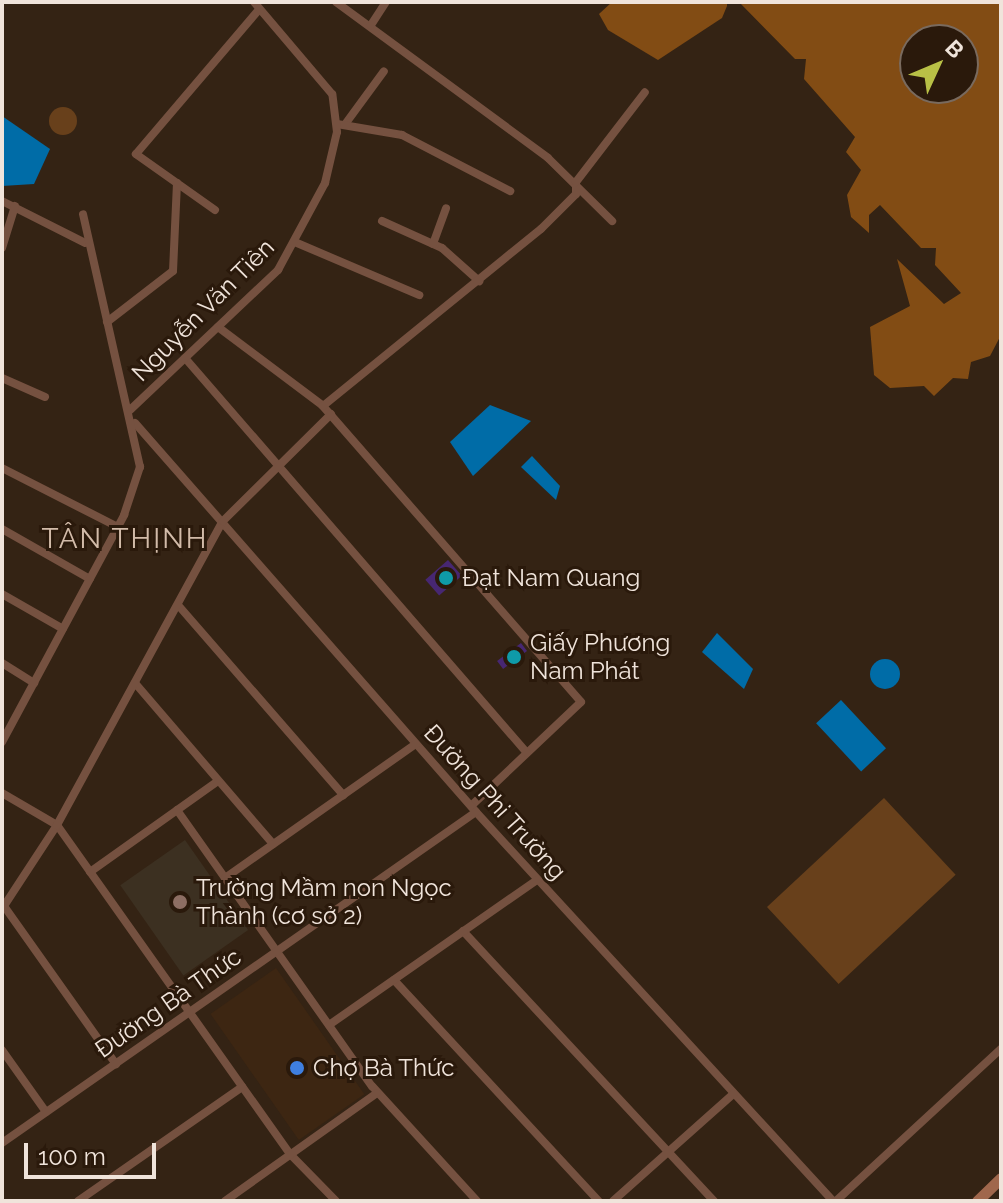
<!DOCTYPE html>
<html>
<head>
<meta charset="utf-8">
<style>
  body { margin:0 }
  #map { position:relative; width:1003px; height:1203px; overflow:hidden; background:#342314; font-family:Raleway,sans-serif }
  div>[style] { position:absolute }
  .built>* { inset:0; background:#3d2612; transform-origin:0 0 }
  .education>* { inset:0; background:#3c3021; transform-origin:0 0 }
  .green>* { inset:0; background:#68401b; transform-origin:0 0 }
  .round { border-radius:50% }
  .forest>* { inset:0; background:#824c14 }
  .water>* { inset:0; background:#006ca7; transform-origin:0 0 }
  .building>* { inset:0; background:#472772; transform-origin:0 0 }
  .street>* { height:8px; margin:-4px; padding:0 4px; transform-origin:4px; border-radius:4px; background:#755140 }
  .secondary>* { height:11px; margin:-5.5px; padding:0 5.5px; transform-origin:5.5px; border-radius:5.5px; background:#a0674c }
  .dots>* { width:22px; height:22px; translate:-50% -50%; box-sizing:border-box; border:4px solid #2a190b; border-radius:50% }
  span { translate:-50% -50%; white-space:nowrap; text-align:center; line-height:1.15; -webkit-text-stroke:6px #2a190b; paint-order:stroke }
  .street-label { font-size:24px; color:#f0e4db }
  .poi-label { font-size:24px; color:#f0e4db }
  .left { translate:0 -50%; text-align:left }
  .quarter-label { font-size:28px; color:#d2bba9; letter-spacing:2px }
  .frame { position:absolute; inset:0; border:4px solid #f0e4db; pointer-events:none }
  .north { position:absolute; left:899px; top:24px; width:80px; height:80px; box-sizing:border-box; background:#2a190b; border:2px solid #796a5e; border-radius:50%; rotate:46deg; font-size:22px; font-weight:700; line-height:32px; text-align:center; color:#f0e4db }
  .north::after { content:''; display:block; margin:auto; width:28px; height:36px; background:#b9c046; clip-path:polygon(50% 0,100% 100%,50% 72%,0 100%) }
  .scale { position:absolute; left:24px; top:1143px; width:132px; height:36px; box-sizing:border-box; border:4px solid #f0e4db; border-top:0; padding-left:10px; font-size:24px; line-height:28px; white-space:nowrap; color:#f0e4db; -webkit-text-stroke:6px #2a190b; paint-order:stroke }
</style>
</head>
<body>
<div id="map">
  <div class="built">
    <i style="left:276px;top:968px;width:154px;height:80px;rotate:55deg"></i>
  </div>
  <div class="education">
    <i style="left:185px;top:840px;width:110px;height:79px;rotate:55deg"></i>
  </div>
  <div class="green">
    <i class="round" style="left:49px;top:107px;width:28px;height:28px"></i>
    <i style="left:884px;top:798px;width:105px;height:160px;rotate:47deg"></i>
  </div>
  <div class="forest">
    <i style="clip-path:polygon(612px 2px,727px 2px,727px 6px,722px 18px,658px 60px,608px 30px,599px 14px)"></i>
    <i style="clip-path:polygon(evenodd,739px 2px,1001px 2px,1001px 335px,990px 356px,971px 362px,968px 379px,953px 378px,934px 396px,924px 386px,890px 388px,874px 375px,870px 327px,910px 306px,897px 259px,944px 304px,961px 293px,935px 265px,936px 248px,921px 248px,880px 205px,869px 215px,869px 233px,851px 217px,847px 195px,861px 170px,846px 152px,855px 137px,804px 79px,806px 59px,795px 59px,739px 2px,915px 40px,963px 40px,963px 88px,915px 88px,915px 40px)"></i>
  </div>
  <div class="water">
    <i style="clip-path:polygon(2px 116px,50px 149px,34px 184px,2px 186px)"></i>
    <i style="clip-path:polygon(490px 405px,531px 421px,473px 476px,450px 442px)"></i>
    <i style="clip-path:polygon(532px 456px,560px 486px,556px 500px,521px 467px)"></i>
    <i style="clip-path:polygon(717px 633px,753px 669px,744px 689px,702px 652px)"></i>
    <i class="round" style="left:870px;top:659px;width:30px;height:30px"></i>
    <i style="left:841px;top:700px;width:66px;height:34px;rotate:47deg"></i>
  </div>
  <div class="building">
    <i style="left:448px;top:560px;width:21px;height:30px;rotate:49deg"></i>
    <i style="left:521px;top:643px;width:10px;height:30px;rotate:53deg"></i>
  </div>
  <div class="street">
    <i style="left:336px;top:2px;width:263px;rotate:36.3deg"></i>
    <i style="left:548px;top:158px;width:90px;rotate:44.5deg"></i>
    <i style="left:371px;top:25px;width:27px;rotate:-57deg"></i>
    <i style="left:346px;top:123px;width:64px;rotate:-53.8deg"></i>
    <i style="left:337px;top:124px;width:66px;rotate:9.6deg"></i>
    <i style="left:402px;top:135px;width:122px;rotate:27.4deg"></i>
    <i style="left:2px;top:201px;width:93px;rotate:26.8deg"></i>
    <i style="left:215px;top:210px;width:97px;rotate:-144.7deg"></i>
    <i style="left:136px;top:154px;width:187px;rotate:-49.6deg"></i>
    <i style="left:382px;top:221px;width:66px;rotate:24.2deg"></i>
    <i style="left:442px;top:248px;width:50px;rotate:41.7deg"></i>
    <i style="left:297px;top:243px;width:133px;rotate:23.1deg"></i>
    <i style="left:433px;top:244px;width:38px;rotate:-70deg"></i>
    <i style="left:2px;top:248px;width:44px;rotate:-72.8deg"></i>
    <i style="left:107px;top:322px;width:83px;rotate:-37.7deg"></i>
    <i style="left:173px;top:271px;width:88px;rotate:-87.4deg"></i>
    <i style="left:218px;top:327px;width:130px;rotate:36.9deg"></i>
    <i style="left:322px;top:405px;width:394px;rotate:48.9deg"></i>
    <i style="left:581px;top:702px;width:151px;rotate:136.6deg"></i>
    <i style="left:185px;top:358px;width:522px;rotate:49.11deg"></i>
    <i style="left:2px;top:378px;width:47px;rotate:23.8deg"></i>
    <i style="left:323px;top:406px;width:281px;rotate:-39.1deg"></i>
    <i style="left:541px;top:229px;width:49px;rotate:-45deg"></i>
    <i style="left:576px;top:194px;width:12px;rotate:-90deg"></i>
    <i style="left:576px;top:182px;width:113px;rotate:-52.5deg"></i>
    <i style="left:130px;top:410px;width:204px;rotate:-43.4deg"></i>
    <i style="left:278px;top:270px;width:99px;rotate:-61.6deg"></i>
    <i style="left:325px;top:183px;width:52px;rotate:-76.8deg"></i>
    <i style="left:337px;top:132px;width:38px;rotate:-97deg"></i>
    <i style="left:332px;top:94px;width:121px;rotate:-130.3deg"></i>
    <i style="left:135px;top:423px;width:517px;rotate:48.76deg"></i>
    <i style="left:476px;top:812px;width:528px;rotate:47.46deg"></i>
    <i style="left:2px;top:468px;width:130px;rotate:27deg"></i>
    <i style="left:2px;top:529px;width:101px;rotate:29.6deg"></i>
    <i style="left:2px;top:594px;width:70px;rotate:29.8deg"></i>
    <i style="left:178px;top:605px;width:252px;rotate:49deg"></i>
    <i style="left:2px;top:663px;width:38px;rotate:32deg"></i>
    <i style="left:135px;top:683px;width:212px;rotate:49.4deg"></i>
    <i style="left:2px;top:742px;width:258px;rotate:-61.7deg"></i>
    <i style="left:124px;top:515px;width:51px;rotate:-71.6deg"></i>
    <i style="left:140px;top:467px;width:259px;rotate:-102.7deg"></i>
    <i style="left:2px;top:793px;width:64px;rotate:30.2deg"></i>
    <i style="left:57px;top:825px;width:405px;rotate:54.7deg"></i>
    <i style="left:291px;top:1155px;width:64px;rotate:45.6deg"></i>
    <i style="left:177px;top:810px;width:338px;rotate:54.8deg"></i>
    <i style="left:372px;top:1086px;width:156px;rotate:47.6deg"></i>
    <i style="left:90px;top:872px;width:157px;rotate:-35.4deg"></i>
    <i style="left:225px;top:878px;width:233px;rotate:-35.1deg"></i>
    <i style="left:4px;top:906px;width:194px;rotate:54.7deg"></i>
    <i style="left:2px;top:909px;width:100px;rotate:-56.8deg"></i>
    <i style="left:57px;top:825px;width:346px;rotate:-61.4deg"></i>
    <i style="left:223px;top:521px;width:152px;rotate:-44.7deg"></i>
    <i style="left:463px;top:931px;width:369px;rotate:47.1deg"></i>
    <i style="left:394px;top:980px;width:301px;rotate:47.2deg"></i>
    <i style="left:329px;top:1025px;width:254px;rotate:-34.9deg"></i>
    <i style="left:2px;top:1050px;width:76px;rotate:54.6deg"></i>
    <i style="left:2px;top:1143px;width:578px;rotate:-34.93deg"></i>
    <i style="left:78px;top:1201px;width:200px;rotate:-34.8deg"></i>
    <i style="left:225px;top:1201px;width:186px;rotate:-35.4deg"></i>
    <i style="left:613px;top:1201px;width:161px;rotate:-41.7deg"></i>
    <i style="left:836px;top:1201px;width:224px;rotate:-42.7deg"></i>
  </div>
  <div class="secondary">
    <i style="left:977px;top:1201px;width:33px;rotate:-44deg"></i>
  </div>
  <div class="dots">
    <i style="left:446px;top:578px;background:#0f9aa8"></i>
    <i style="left:514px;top:657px;background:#0f9aa8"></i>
    <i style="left:180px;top:902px;background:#8d6e63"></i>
    <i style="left:297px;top:1068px;background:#3f7fe0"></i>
  </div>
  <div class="street-label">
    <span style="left:203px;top:310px;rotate:-45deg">Nguyễn Văn Tiên</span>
    <span style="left:495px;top:802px;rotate:48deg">Đường Phi Trường</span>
    <span style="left:168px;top:1003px;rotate:-35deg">Đường Bà Thức</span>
  </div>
  <div class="poi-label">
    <span class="left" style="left:462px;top:578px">Đạt Nam Quang</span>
    <span class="left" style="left:530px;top:657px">Giấy Phương<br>Nam Phát</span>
    <span class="left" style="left:196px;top:902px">Trường Mầm non Ngọc<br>Thành (cơ sở 2)</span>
    <span class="left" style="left:313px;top:1068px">Chợ Bà Thức</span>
  </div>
  <div class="quarter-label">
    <span style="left:125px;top:539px">TÂN THỊNH</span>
  </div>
  <div class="frame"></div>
  <div class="north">B</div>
  <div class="scale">100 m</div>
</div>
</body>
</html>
